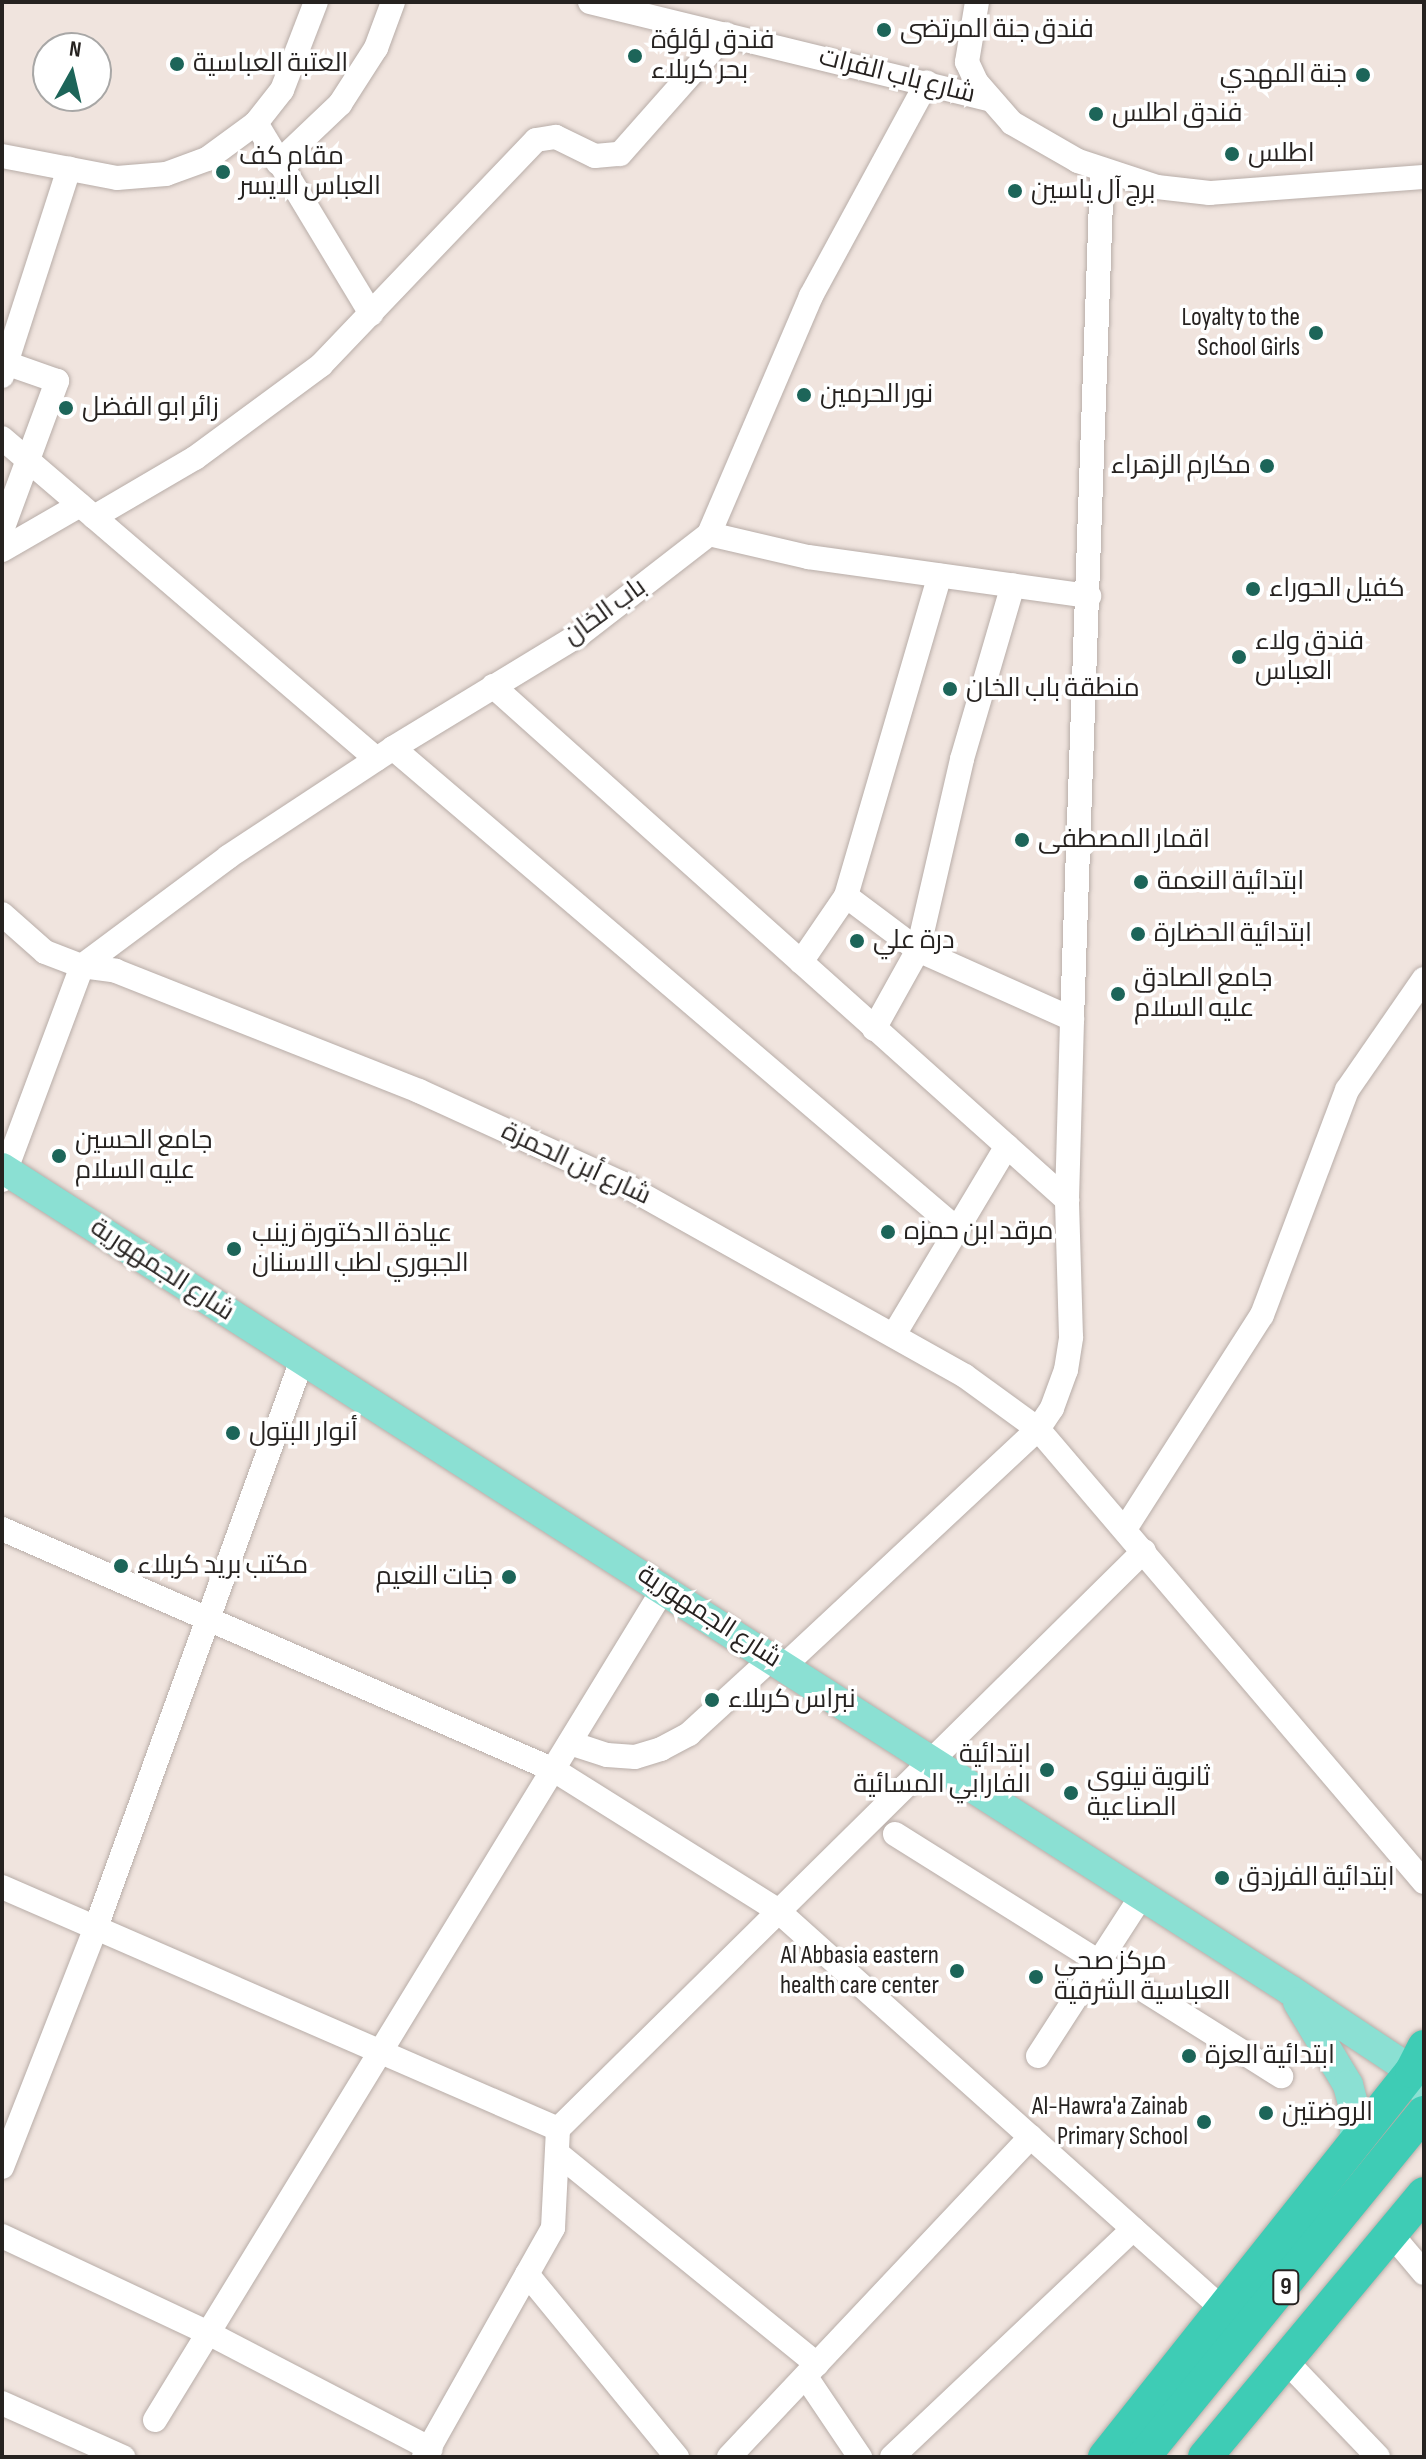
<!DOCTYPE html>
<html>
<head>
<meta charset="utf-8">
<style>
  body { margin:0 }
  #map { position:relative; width:1426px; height:2459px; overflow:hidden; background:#f0e4de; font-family:"Sofia Sans Condensed",Cairo,sans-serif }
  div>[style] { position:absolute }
  .roads { filter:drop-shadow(0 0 2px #b8ada8) drop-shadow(0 0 2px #b8ada8) }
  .minor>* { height:24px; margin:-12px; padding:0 12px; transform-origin:12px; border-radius:12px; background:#fff }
  .major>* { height:30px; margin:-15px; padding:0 15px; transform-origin:15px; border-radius:15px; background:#8be0d3 }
  .highway>* { height:34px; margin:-17px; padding:0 17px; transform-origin:17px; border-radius:17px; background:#3eccb5 }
  .dots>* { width:22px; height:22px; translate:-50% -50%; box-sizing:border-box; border:4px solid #fff; border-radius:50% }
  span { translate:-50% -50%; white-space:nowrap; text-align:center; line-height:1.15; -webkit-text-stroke:7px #fff; paint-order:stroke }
  .shield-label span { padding:2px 6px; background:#fff; border:2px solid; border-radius:6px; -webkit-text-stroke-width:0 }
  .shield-label { font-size:24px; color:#262220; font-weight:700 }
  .poi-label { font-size:26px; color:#262220 }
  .left { translate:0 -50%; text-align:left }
  .right { translate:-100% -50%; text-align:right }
  .street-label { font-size:26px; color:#262220 }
  .frame { position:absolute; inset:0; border:4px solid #262220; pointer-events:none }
  .north { position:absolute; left:32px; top:32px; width:80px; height:80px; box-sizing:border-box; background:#fff; border:2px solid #a8a7a6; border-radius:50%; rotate:8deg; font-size:22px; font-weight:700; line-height:32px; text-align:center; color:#262220 }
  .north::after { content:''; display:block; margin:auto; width:28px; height:36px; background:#1d6559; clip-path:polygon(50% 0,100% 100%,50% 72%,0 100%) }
</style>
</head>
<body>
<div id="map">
  <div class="roads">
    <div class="minor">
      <i style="left:590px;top:2px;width:410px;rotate:13.7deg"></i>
      <i style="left:977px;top:2px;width:61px;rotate:99.5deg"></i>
      <i style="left:967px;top:62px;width:23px;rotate:65deg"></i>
      <i style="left:977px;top:83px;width:53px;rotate:48.8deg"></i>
      <i style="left:1012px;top:123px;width:76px;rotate:29.9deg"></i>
      <i style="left:1078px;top:161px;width:83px;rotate:18.2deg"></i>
      <i style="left:1157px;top:187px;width:53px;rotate:6.5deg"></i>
      <i style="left:1210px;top:193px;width:215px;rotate:-4.3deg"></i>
      <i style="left:256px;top:123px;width:223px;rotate:58.9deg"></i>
      <i style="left:2px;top:156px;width:117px;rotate:10.8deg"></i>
      <i style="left:117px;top:178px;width:49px;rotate:-4.7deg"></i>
      <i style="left:166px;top:174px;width:44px;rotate:-20.1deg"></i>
      <i style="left:207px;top:159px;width:61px;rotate:-36.3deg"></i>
      <i style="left:256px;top:123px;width:42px;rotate:-51.8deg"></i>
      <i style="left:282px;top:90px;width:94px;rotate:-68.9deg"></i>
      <i style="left:278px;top:163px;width:86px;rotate:-43.6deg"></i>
      <i style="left:340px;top:104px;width:67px;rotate:-57.3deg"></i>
      <i style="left:376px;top:48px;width:49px;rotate:-69.7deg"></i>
      <i style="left:2px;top:376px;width:218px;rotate:-72.1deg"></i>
      <i style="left:2px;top:438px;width:493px;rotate:40.6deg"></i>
      <i style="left:94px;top:517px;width:117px;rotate:-30.3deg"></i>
      <i style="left:195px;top:458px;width:157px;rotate:-36.4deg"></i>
      <i style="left:321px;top:365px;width:311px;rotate:-46.3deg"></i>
      <i style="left:536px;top:140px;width:20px;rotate:-9deg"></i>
      <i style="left:556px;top:137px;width:43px;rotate:26deg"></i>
      <i style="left:595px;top:156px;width:25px;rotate:-5deg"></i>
      <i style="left:620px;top:154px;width:160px;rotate:-48.5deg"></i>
      <i style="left:2px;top:530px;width:159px;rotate:-69.7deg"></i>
      <i style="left:57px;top:381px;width:54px;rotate:-160.6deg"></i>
      <i style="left:709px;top:534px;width:102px;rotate:13.1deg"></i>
      <i style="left:808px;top:557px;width:284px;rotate:7.9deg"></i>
      <i style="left:2px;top:550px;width:90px;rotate:-30deg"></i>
      <i style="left:493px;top:686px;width:771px;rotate:41.84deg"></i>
      <i style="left:393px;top:748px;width:741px;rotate:40.46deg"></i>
      <i style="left:846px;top:896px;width:90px;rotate:36.9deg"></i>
      <i style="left:918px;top:950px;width:169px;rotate:24.1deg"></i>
      <i style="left:2px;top:914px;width:57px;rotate:41.5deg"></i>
      <i style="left:45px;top:952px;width:40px;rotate:21deg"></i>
      <i style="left:82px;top:966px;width:34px;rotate:8deg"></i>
      <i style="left:116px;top:971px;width:326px;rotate:21.6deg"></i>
      <i style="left:419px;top:1091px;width:222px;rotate:24.5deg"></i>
      <i style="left:621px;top:1183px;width:394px;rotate:29.3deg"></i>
      <i style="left:965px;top:1376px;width:90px;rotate:36deg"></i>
      <i style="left:1038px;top:1429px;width:595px;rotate:49.57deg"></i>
      <i style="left:801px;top:962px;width:80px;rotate:-55.7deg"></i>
      <i style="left:846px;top:896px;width:334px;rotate:-73.7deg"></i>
      <i style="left:874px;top:1029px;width:90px;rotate:-60.9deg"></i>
      <i style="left:918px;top:950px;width:196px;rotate:-77deg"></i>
      <i style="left:962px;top:759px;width:181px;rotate:-73.7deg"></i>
      <i style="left:2px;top:1180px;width:228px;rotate:-69.5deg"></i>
      <i style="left:82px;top:966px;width:182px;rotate:-36.7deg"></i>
      <i style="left:228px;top:857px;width:198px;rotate:-33.4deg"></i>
      <i style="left:393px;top:748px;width:218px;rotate:-31.3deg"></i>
      <i style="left:579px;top:635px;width:165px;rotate:-37.8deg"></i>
      <i style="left:709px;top:534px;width:259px;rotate:-66.8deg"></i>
      <i style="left:811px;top:296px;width:243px;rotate:-61.5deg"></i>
      <i style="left:895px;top:1333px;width:218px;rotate:-59.1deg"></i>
      <i style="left:2px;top:1529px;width:602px;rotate:23.59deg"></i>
      <i style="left:554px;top:1770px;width:263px;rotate:32.1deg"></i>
      <i style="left:777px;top:1910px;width:601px;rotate:41.83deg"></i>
      <i style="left:1125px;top:1529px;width:254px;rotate:-57.4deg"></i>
      <i style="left:1262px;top:1315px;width:241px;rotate:-69.3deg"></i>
      <i style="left:1347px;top:1090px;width:135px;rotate:-55.3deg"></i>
      <i style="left:784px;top:1666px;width:347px;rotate:-43deg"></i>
      <i style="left:1038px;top:1429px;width:25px;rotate:-56deg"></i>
      <i style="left:1052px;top:1408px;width:40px;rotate:-69.8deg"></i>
      <i style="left:1066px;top:1370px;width:33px;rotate:-81deg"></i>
      <i style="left:1071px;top:1337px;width:137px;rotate:-91.7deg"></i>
      <i style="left:1067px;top:1200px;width:181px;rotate:-88.4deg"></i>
      <i style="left:1072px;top:1019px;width:849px;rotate:-87.97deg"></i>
      <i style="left:570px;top:1743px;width:39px;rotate:18deg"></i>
      <i style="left:607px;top:1755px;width:28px;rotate:4deg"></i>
      <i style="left:635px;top:1757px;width:27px;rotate:-17deg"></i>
      <i style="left:661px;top:1749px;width:32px;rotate:-28deg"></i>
      <i style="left:689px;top:1734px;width:113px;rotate:-42.5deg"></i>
      <i style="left:895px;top:1834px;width:456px;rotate:32.1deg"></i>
      <i style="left:2px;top:1887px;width:606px;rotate:23.52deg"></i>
      <i style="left:1038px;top:2056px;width:192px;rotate:-57.1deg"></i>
      <i style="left:557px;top:2153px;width:335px;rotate:39.1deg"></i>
      <i style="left:2px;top:2167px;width:255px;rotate:-68.6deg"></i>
      <i style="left:95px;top:1930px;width:606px;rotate:-70.04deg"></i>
      <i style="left:1391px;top:2234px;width:51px;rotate:49.8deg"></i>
      <i style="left:2px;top:2236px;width:228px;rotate:25.2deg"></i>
      <i style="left:208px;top:2333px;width:251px;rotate:27.5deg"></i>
      <i style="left:527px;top:2274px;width:237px;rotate:50.7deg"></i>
      <i style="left:1286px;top:2361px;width:133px;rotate:46.2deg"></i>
      <i style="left:806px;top:2377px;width:97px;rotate:56deg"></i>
      <i style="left:2px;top:2403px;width:133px;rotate:24.1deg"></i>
      <i style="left:155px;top:2420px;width:975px;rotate:-58.54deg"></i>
      <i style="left:424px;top:2457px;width:263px;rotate:-60.6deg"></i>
      <i style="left:553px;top:2228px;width:99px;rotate:-87.1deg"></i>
      <i style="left:558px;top:2129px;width:823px;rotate:-44.61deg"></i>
      <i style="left:729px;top:2457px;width:440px;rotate:-46.7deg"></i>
      <i style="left:892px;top:2457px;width:332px;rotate:-43.4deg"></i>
    </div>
    <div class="major">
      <i style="left:2px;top:1168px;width:1528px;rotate:32.55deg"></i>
      <i style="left:1290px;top:1990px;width:146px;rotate:33.6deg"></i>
      <i style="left:1412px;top:2071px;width:23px;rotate:59deg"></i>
      <i style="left:1298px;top:2002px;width:97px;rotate:58.9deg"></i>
      <i style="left:1348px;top:2085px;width:35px;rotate:75deg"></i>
      <i style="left:1357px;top:2119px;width:28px;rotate:98deg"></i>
    </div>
    <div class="highway">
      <i style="left:1105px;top:2457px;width:493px;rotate:-51.5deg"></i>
      <i style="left:1412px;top:2071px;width:27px;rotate:-63deg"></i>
      <i style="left:1143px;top:2457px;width:444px;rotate:-50.8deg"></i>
      <i style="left:1205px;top:2457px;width:342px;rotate:-50.2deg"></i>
    </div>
  </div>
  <div class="dots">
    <i style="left:884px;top:30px;background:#1d6559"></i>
    <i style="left:635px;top:56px;background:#1d6559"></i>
    <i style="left:177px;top:64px;background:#1d6559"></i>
    <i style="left:1363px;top:75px;background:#1d6559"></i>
    <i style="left:1096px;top:114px;background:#1d6559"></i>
    <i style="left:1232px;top:154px;background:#1d6559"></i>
    <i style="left:223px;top:172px;background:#1d6559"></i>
    <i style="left:1015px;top:191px;background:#1d6559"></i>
    <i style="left:1316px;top:333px;background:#1d6559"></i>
    <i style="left:804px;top:395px;background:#1d6559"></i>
    <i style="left:66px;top:408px;background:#1d6559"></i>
    <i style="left:1267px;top:466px;background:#1d6559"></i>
    <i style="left:1253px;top:589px;background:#1d6559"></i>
    <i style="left:1239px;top:657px;background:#1d6559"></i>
    <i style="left:950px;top:689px;background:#1d6559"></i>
    <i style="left:1022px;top:840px;background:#1d6559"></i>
    <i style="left:1141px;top:882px;background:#1d6559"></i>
    <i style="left:1138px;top:934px;background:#1d6559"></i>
    <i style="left:857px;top:941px;background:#1d6559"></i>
    <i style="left:1118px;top:994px;background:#1d6559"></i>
    <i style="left:59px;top:1156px;background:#1d6559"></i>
    <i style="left:888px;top:1232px;background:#1d6559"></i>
    <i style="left:234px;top:1249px;background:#1d6559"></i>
    <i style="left:233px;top:1433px;background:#1d6559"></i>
    <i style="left:121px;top:1566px;background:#1d6559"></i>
    <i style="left:509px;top:1577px;background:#1d6559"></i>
    <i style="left:712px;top:1700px;background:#1d6559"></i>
    <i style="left:1047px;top:1770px;background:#1d6559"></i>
    <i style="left:1071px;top:1793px;background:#1d6559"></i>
    <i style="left:1222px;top:1878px;background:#1d6559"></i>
    <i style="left:957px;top:1971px;background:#1d6559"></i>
    <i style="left:1036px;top:1977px;background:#1d6559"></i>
    <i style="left:1189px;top:2056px;background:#1d6559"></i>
    <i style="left:1266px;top:2113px;background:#1d6559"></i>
    <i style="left:1204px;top:2122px;background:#1d6559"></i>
  </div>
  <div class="shield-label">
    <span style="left:1286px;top:2287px">9</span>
  </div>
  <div class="poi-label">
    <span class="left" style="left:900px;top:30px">فندق جنة المرتضى</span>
    <span class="left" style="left:651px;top:56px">فندق لؤلؤة<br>بحر كربلاء</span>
    <span class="left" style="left:193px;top:64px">العتبة العباسية</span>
    <span class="right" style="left:1347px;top:75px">جنة المهدي</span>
    <span class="left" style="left:1112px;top:114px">فندق اطلس</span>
    <span class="left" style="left:1248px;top:154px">اطلس</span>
    <span class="left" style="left:239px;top:172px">مقام كف<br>العباس الايسر</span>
    <span class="left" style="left:1031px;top:191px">برج آل ياسين</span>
    <span class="right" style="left:1300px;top:333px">Loyalty to the<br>School Girls</span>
    <span class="left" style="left:820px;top:395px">نور الحرمين</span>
    <span class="left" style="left:82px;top:408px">زائر ابو الفضل</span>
    <span class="right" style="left:1251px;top:466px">مكارم الزهراء</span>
    <span class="left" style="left:1269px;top:589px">كفيل الحوراء</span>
    <span class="left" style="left:1255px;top:657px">فندق ولاء<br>العباس</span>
    <span class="left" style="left:966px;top:689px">منطقة باب الخان</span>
    <span class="left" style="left:1038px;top:840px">اقمار المصطفى</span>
    <span class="left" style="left:1157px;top:882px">ابتدائية النعمة</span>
    <span class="left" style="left:1154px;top:934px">ابتدائية الحضارة</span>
    <span class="left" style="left:873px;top:941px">درة علي</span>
    <span class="left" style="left:1134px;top:994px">جامع الصادق<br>عليه السلام</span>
    <span class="left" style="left:75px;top:1156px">جامع الحسين<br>عليه السلام</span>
    <span class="left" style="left:904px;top:1232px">مرقد ابن حمزه</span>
    <span class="left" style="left:252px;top:1249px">عيادة الدكتورة زينب<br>الجبوري لطب الاسنان</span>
    <span class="left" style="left:249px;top:1433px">أنوار البتول</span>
    <span class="left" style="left:137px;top:1566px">مكتب بريد كربلاء</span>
    <span class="right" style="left:493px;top:1577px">جنات النعيم</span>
    <span class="left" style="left:728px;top:1700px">نبراس كربلاء</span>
    <span class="right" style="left:1031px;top:1770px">ابتدائية<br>الفارابي المسائية</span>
    <span class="left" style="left:1087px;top:1793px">ثانوية نينوى<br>الصناعية</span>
    <span class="left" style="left:1238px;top:1878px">ابتدائية الفرزدق</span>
    <span class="right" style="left:939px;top:1971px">Al Abbasia eastern<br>health care center</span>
    <span class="left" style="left:1054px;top:1977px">مركز صحي<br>العباسية الشرقية</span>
    <span class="left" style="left:1205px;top:2056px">ابتدائية العزة</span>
    <span class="right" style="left:1188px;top:2122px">Al-Hawra'a Zainab<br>Primary School</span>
    <span class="left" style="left:1282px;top:2113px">الروضتين</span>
  </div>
  <div class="street-label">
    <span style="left:897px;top:76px;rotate:14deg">شارع باب الفرات</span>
    <span style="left:605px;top:612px;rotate:-36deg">باب الخان</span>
    <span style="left:576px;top:1164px;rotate:25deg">شارع أبن الحمزة</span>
    <span style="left:162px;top:1270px;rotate:33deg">شارع الجمهورية</span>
    <span style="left:709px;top:1617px;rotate:33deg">شارع الجمهورية</span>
  </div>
  <div class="frame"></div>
  <div class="north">N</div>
</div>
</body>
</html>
